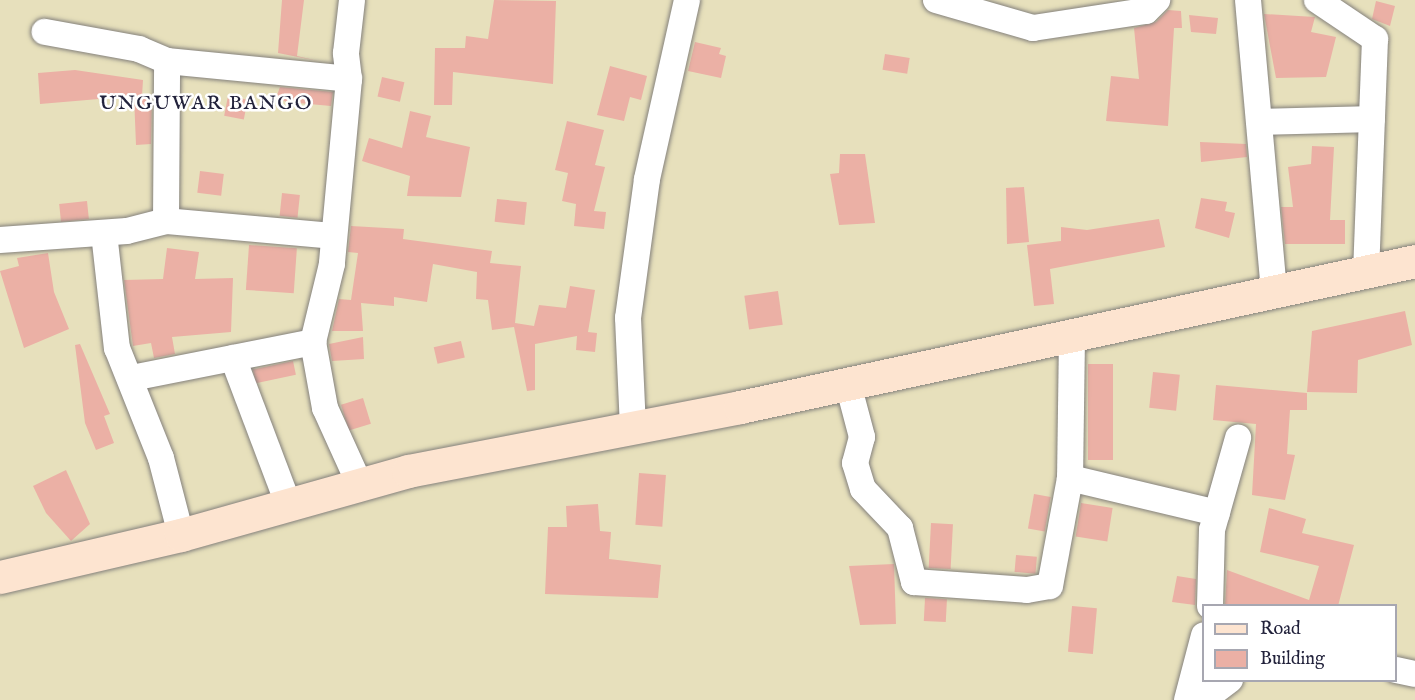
<!DOCTYPE html>
<html>
<head>
<meta charset="utf-8">
<style>
  body { margin:0 }
  #map { position:relative; width:1415px; height:700px; overflow:hidden; background:#e7e0bc; font-family:"IM FELL English",serif }
  div>[style] { position:absolute }
  .building>* { inset:0; background:#ebb0a5; transform-origin:0 0 }
  .roads { filter:drop-shadow(0 0 2px #84817c) drop-shadow(0 0 2px #84817c) }
  .street>* { height:26px; margin:-13px; padding:0 13px; transform-origin:13px; border-radius:13px; background:#fff }
  .secondary>* { height:33px; margin:-16.5px; padding:0 16.5px; transform-origin:16.5px; border-radius:16.5px; background:#fde4d0 }
  span { translate:-50% -50%; white-space:nowrap; text-align:center; line-height:1.15; -webkit-text-stroke:5px #fff; paint-order:stroke }
  .quarter-label { font-size:20px; color:#22223b; letter-spacing:1.5px }
  .legend { position:absolute; left:1202px; top:604px; width:195px; height:78px; box-sizing:border-box; background:#fff; border:2px solid #a7a7b1; margin:0; padding:8px 10px; list-style:none; font-size:18px; color:#22223b }
  .legend li { display:flex; align-items:center; gap:12px; height:30px }
  .legend b { width:30px; border:2px solid #a7a7b1 }
</style>
</head>
<body>
<div id="map">
  <div class="building">
    <i style="clip-path:polygon(282px 0,304px 0,297px 56px,318px 61px,278px 53px)"></i>
    <i style="clip-path:polygon(494px 0,556px 1px,553px 84px,453px 72px,452px 105px,434px 105px,435px 48px,465px 48px,466px 36px,488px 39px)"></i>
    <i style="clip-path:polygon(1376px 1px,1395px 6px,1390px 26px,1372px 19px)"></i>
    <i style="clip-path:polygon(1168px 10px,1181px 11px,1182px 28px,1174px 28px,1168px 126px,1106px 121px,1111px 76px,1139px 79px,1134px 28px,1156px 22px)"></i>
    <i style="clip-path:polygon(1264px 14px,1315px 17px,1311px 32px,1336px 37px,1326px 77px,1276px 78px)"></i>
    <i style="clip-path:polygon(1189px 15px,1218px 18px,1216px 34px,1191px 32px)"></i>
    <i style="clip-path:polygon(695px 42px,721px 48px,719px 54px,726px 56px,721px 78px,688px 71px)"></i>
    <i style="left:885px;top:54px;width:25px;height:16px;rotate:9deg"></i>
    <i style="clip-path:polygon(610px 66px,647px 76px,641px 100px,630px 97px,624px 121px,597px 115px)"></i>
    <i style="clip-path:polygon(75px 70px,143px 80px,142px 96px,152px 97px,151px 144px,136px 145px,134px 96px,40px 104px,38px 73px)"></i>
    <i style="left:382px;top:77px;width:23px;height:20px;rotate:13deg"></i>
    <i style="clip-path:polygon(280px 87px,333px 92px,331px 106px,287px 102px,276px 98px)"></i>
    <i style="left:228px;top:96px;width:20px;height:20px;rotate:11deg"></i>
    <i style="clip-path:polygon(410px 111px,431px 116px,426px 137px,470px 147px,461px 197px,407px 196px,410px 176px,362px 161px,369px 138px,402px 148px)"></i>
    <i style="clip-path:polygon(567px 121px,604px 130px,595px 165px,605px 167px,594px 211px,606px 212px,604px 229px,574px 226px,576px 204px,562px 201px,568px 173px,555px 170px)"></i>
    <i style="clip-path:polygon(1200px 142px,1246px 144px,1247px 157px,1201px 162px)"></i>
    <i style="clip-path:polygon(1312px 146px,1334px 147px,1330px 220px,1345px 220px,1345px 244px,1285px 244px,1281px 207px,1293px 207px,1288px 167px,1311px 164px)"></i>
    <i style="clip-path:polygon(840px 154px,865px 154px,875px 223px,839px 225px,830px 174px,839px 173px)"></i>
    <i style="left:200px;top:171px;width:24px;height:22px;rotate:7deg"></i>
    <i style="clip-path:polygon(1024px 187px,1029px 242px,1007px 244px,1006px 188px)"></i>
    <i style="left:282px;top:193px;width:18px;height:23px;rotate:6deg"></i>
    <i style="clip-path:polygon(1201px 198px,1227px 202px,1225px 211px,1235px 213px,1229px 238px,1195px 228px)"></i>
    <i style="left:497px;top:199px;width:30px;height:23px;rotate:6deg"></i>
    <i style="left:87px;top:201px;width:18px;height:28px;rotate:84deg"></i>
    <i style="clip-path:polygon(1159px 219px,1165px 247px,1050px 269px,1054px 304px,1034px 306px,1027px 245px,1061px 241px,1061px 227px,1087px 230px)"></i>
    <i style="clip-path:polygon(351px 226px,404px 229px,403px 239px,492px 251px,490px 263px,521px 266px,515px 323px,534px 326px,539px 305px,566px 308px,570px 286px,595px 290px,588px 332px,597px 333px,595px 352px,576px 350px,577px 336px,535px 344px,535px 390px,527px 391px,514px 327px,492px 330px,488px 300px,476px 299px,477px 272px,433px 264px,427px 302px,394px 297px,394px 306px,361px 303px,363px 331px,332px 331px,339px 299px,351px 300px,358px 253px,348px 252px)"></i>
    <i style="left:249px;top:245px;width:48px;height:45px;rotate:4deg"></i>
    <i style="clip-path:polygon(167px 248px,199px 252px,195px 279px,233px 278px,231px 332px,172px 337px,175px 354px,154px 358px,151px 343px,133px 346px,124px 280px,163px 279px)"></i>
    <i style="clip-path:polygon(48px 253px,54px 292px,69px 329px,24px 348px,0 271px,19px 266px,17px 258px)"></i>
    <i style="left:778px;top:291px;width:34px;height:34px;rotate:82deg"></i>
    <i style="clip-path:polygon(1405px 311px,1412px 345px,1358px 360px,1357px 393px,1307px 392px,1312px 331px)"></i>
    <i style="clip-path:polygon(363px 337px,364px 359px,332px 361px,329px 344px)"></i>
    <i style="left:461px;top:341px;width:17px;height:28px;rotate:77deg"></i>
    <i style="clip-path:polygon(80px 344px,110px 414px,104px 416px,114px 443px,96px 450px,85px 423px,75px 345px)"></i>
    <i style="left:293px;top:361px;width:14px;height:41px;rotate:78deg"></i>
    <i style="left:1088px;top:364px;width:25px;height:96px"></i>
    <i style="left:1153px;top:372px;width:27px;height:36px;rotate:6deg"></i>
    <i style="clip-path:polygon(1216px 385px,1307px 393px,1307px 410px,1290px 410px,1287px 454px,1295px 455px,1285px 500px,1252px 495px,1256px 424px,1213px 420px)"></i>
    <i style="left:363px;top:398px;width:27px;height:23px;rotate:73deg"></i>
    <i style="clip-path:polygon(66px 470px,90px 524px,71px 541px,46px 513px,33px 486px)"></i>
    <i style="left:639px;top:473px;width:27px;height:52px;rotate:4deg"></i>
    <i style="left:1034px;top:494px;width:17px;height:35px;rotate:10deg"></i>
    <i style="left:1081px;top:503px;width:32px;height:34px;rotate:9deg"></i>
    <i style="clip-path:polygon(598px 504px,600px 531px,611px 532px,609px 559px,661px 565px,658px 598px,545px 594px,548px 527px,567px 527px,566px 506px)"></i>
    <i style="clip-path:polygon(1269px 508px,1306px 519px,1302px 533px,1354px 545px,1338px 606px,1225px 606px,1227px 570px,1309px 600px,1319px 566px,1260px 552px)"></i>
    <i style="left:931px;top:523px;width:22px;height:45px;rotate:3deg"></i>
    <i style="left:1016px;top:555px;width:21px;height:17px;rotate:5deg"></i>
    <i style="clip-path:polygon(894px 564px,896px 624px,860px 625px,849px 566px)"></i>
    <i style="clip-path:polygon(1177px 576px,1196px 579px,1195px 605px,1172px 602px)"></i>
    <i style="left:925px;top:598px;width:22px;height:23px;rotate:3deg"></i>
    <i style="left:1072px;top:606px;width:25px;height:46px;rotate:5deg"></i>
  </div>
  <div class="roads">
    <div class="street">
      <i style="left:936px;top:0;width:101px;rotate:16.1deg"></i>
      <i style="left:1033px;top:28px;width:114px;rotate:-8.6deg"></i>
      <i style="left:1146px;top:11px;width:16px;rotate:-45deg"></i>
      <i style="left:1248px;top:0;width:294px;rotate:84.9deg"></i>
      <i style="left:1317px;top:0;width:70px;rotate:33.9deg"></i>
      <i style="left:1375px;top:39px;width:234px;rotate:92.2deg"></i>
      <i style="left:167px;top:61px;width:183px;rotate:5.6deg"></i>
      <i style="left:349px;top:79px;width:186px;rotate:95.3deg"></i>
      <i style="left:332px;top:264px;width:80px;rotate:103.7deg"></i>
      <i style="left:313px;top:342px;width:67px;rotate:79.7deg"></i>
      <i style="left:325px;top:408px;width:85px;rotate:65.6deg"></i>
      <i style="left:349px;top:79px;width:26px;rotate:-97deg"></i>
      <i style="left:346px;top:53px;width:53px;rotate:-83.5deg"></i>
      <i style="left:1260px;top:122px;width:112px;rotate:-1.5deg"></i>
      <i style="left:166px;top:221px;width:168px;rotate:5.1deg"></i>
      <i style="left:104px;top:233px;width:116px;rotate:83.6deg"></i>
      <i style="left:117px;top:348px;width:118px;rotate:68.2deg"></i>
      <i style="left:161px;top:458px;width:80px;rotate:75.4deg"></i>
      <i style="left:0;top:240px;width:127px;rotate:-4.1deg"></i>
      <i style="left:127px;top:231px;width:40px;rotate:-14.4deg"></i>
      <i style="left:166px;top:221px;width:160px;rotate:-89.6deg"></i>
      <i style="left:167px;top:61px;width:30px;rotate:-157deg"></i>
      <i style="left:139px;top:49px;width:96px;rotate:-169.7deg"></i>
      <i style="left:1072px;top:337px;width:141px;rotate:90.8deg"></i>
      <i style="left:1070px;top:478px;width:151px;rotate:13.4deg"></i>
      <i style="left:233px;top:358px;width:158px;rotate:69.3deg"></i>
      <i style="left:132px;top:378px;width:185px;rotate:-11.2deg"></i>
      <i style="left:848px;top:384px;width:55px;rotate:75.2deg"></i>
      <i style="left:862px;top:437px;width:27px;rotate:105deg"></i>
      <i style="left:855px;top:463px;width:27px;rotate:73deg"></i>
      <i style="left:863px;top:489px;width:54px;rotate:46.5deg"></i>
      <i style="left:900px;top:528px;width:56px;rotate:75.5deg"></i>
      <i style="left:914px;top:582px;width:113px;rotate:4deg"></i>
      <i style="left:1027px;top:590px;width:23px;rotate:-10deg"></i>
      <i style="left:1050px;top:586px;width:110px;rotate:-79.5deg"></i>
      <i style="left:633px;top:428px;width:110px;rotate:-92.6deg"></i>
      <i style="left:628px;top:318px;width:140px;rotate:-82.2deg"></i>
      <i style="left:647px;top:179px;width:183px;rotate:-77.4deg"></i>
      <i style="left:1210px;top:606px;width:76px;rotate:-88.5deg"></i>
      <i style="left:1212px;top:530px;width:96px;rotate:-74.2deg"></i>
      <i style="left:1396px;top:670px;width:19px;rotate:12deg"></i>
      <i style="left:1187px;top:700px;width:67px;rotate:-75.3deg"></i>
      <i style="left:1203px;top:700px;width:34px;rotate:-37deg"></i>
    </div>
    <div class="secondary">
      <i style="left:0;top:577px;width:186px;rotate:-13.1deg"></i>
      <i style="left:181px;top:535px;width:236px;rotate:-15.7deg"></i>
      <i style="left:408px;top:471px;width:338px;rotate:-10.9deg"></i>
      <i style="left:740px;top:407px;width:691px;rotate:-12.2deg"></i>
    </div>
  </div>
  <div class="quarter-label">
    <span style="left:206px;top:103px">UNGUWAR BANGO</span>
  </div>
  <ul class="legend">
  <li><b style="height:8px;background:#fde4d0"></b>Road</li>
  <li><b style="height:16px;background:#ebb0a5"></b>Building</li>
  </ul>
</div>
</body>
</html>
